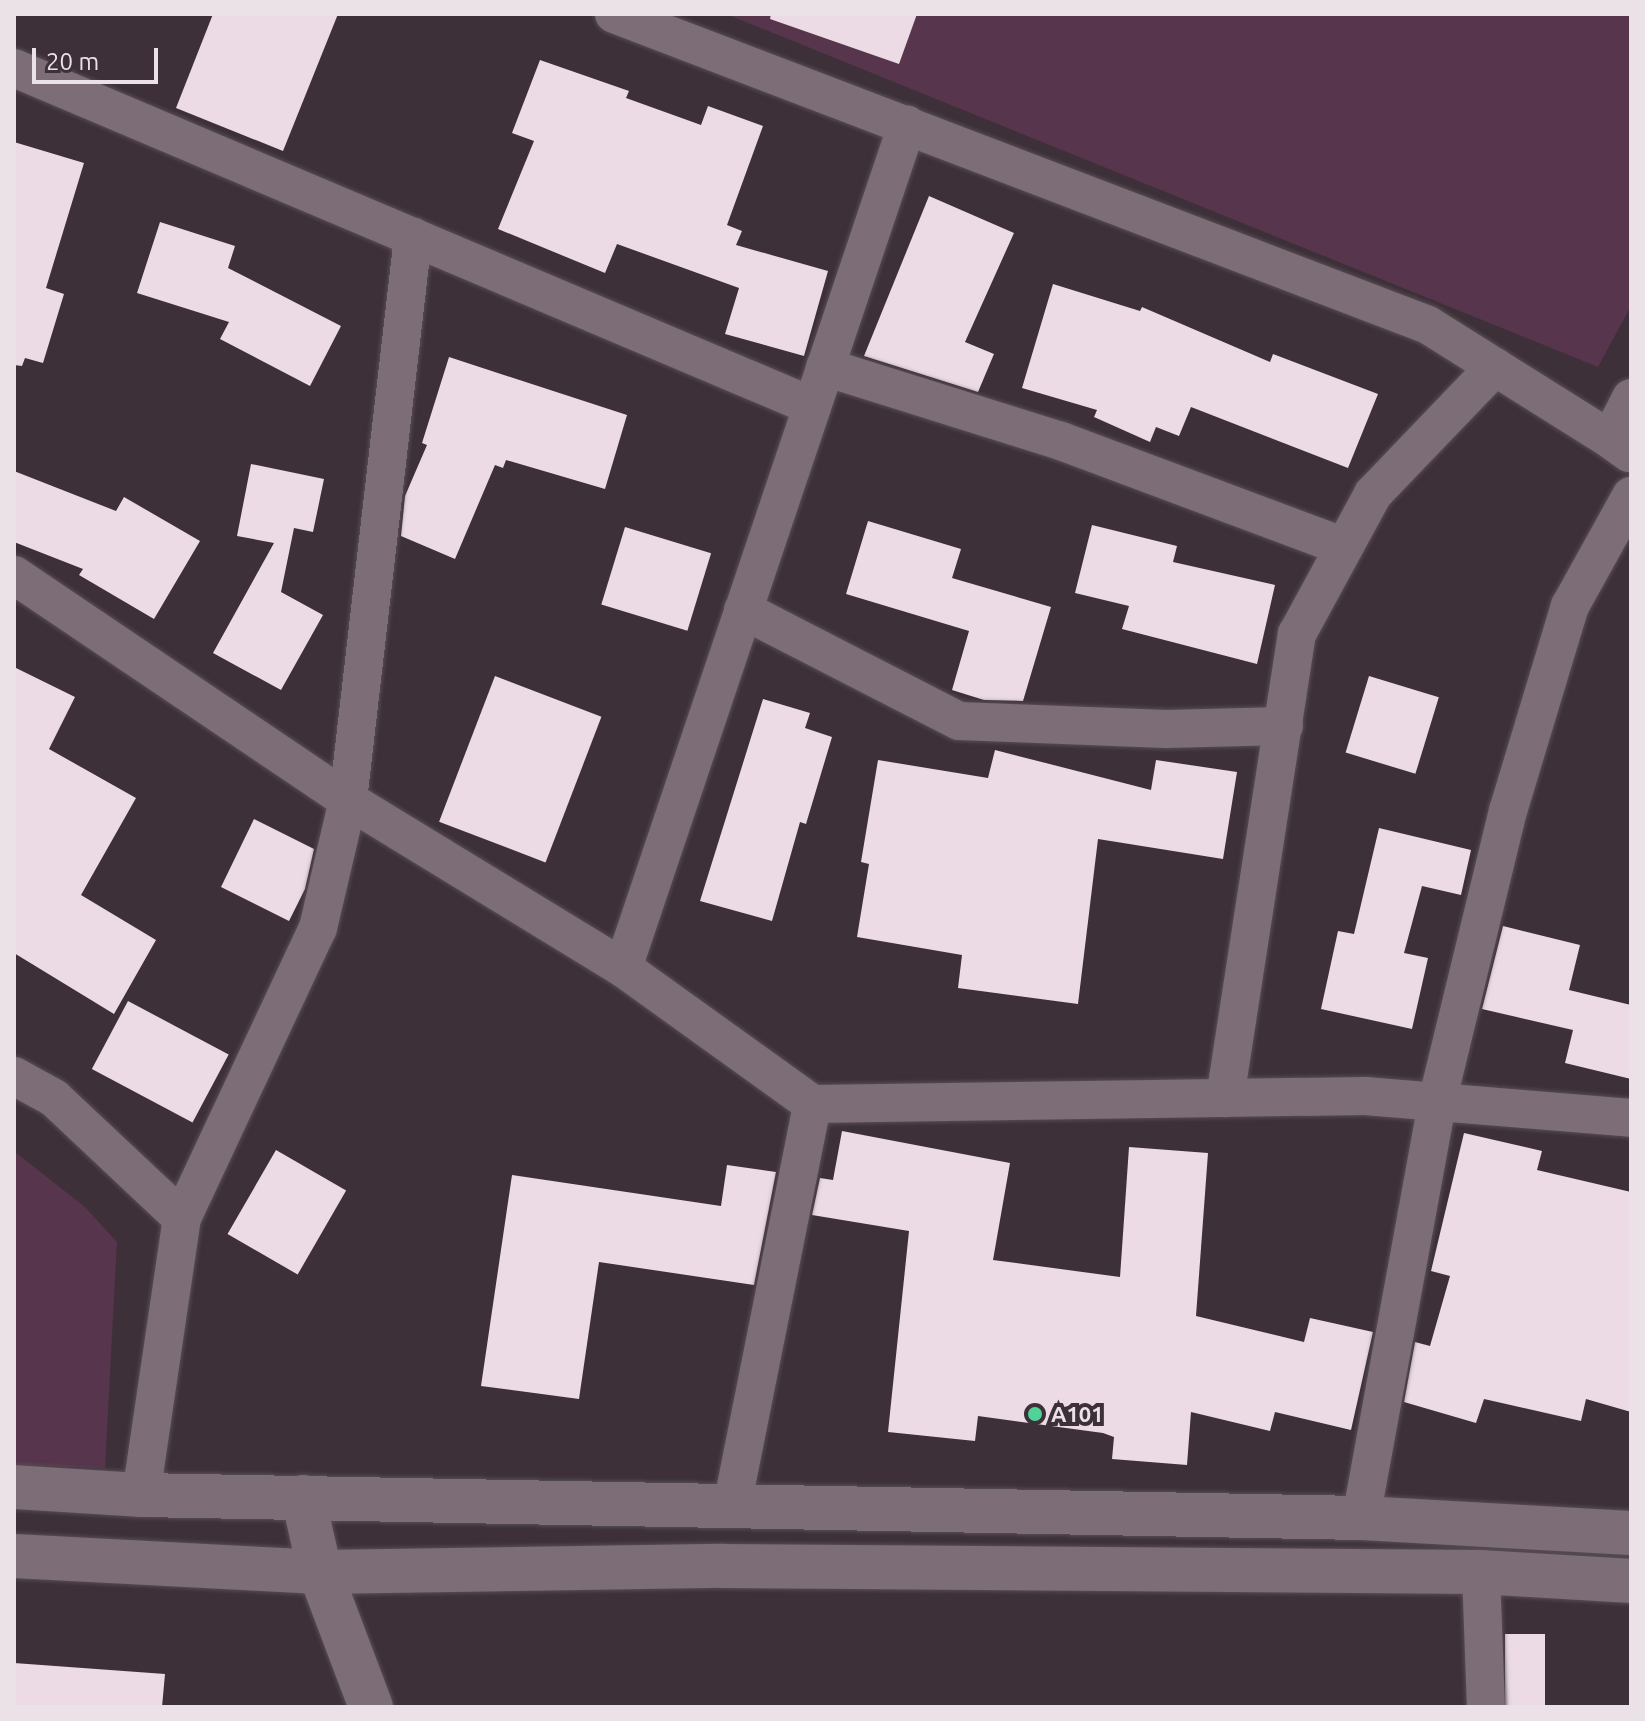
<!DOCTYPE html>
<html>
<head>
<meta charset="utf-8">
<style>
  body { margin:0 }
  #map { position:relative; width:1645px; height:1721px; overflow:hidden; background:#3d3038; font-family:Ubuntu,sans-serif }
  div>[style] { position:absolute }
  .green>* { inset:0; background:#57354c }
  .building>* { inset:0; background:#ecdae5; transform-origin:0 0 }
  .roads { filter:drop-shadow(0 0 2px #574d54) drop-shadow(0 0 2px #574d54) }
  .street>* { height:38px; margin:-19px; padding:0 19px; transform-origin:19px; border-radius:19px; background:#7c6d76 }
  .secondary>* { height:44px; margin:-22px; padding:0 22px; transform-origin:22px; border-radius:22px; background:#7c6d76 }
  .dots>* { width:22px; height:22px; translate:-50% -50%; box-sizing:border-box; border:4px solid #3d3038; border-radius:50% }
  span { translate:-50% -50%; white-space:nowrap; text-align:center; line-height:1.15; -webkit-text-stroke:8px #3d3038; paint-order:stroke }
  .poi-label { font-size:22px; color:#eae2e7; font-weight:700 }
  .left { translate:0 -50%; text-align:left }
  .frame { position:absolute; inset:0; border:16px solid #eae2e7; pointer-events:none }
  .scale { position:absolute; left:32px; top:48px; width:126px; height:36px; box-sizing:border-box; border:4px solid #eae2e7; border-top:0; padding-left:10px; font-size:24px; line-height:28px; white-space:nowrap; color:#eae2e7; -webkit-text-stroke:6px #3d3038; paint-order:stroke }
</style>
</head>
<body>
<div id="map">
  <div class="green">
    <i style="clip-path:polygon(726px 14px,1631px 14px,1631px 306px,1598px 367px)"></i>
    <i style="clip-path:polygon(14px 1151px,85px 1207px,117px 1242px,105px 1468px,14px 1465px)"></i>
  </div>
  <div class="building">
    <i style="clip-path:polygon(213px 14px,338px 14px,283px 151px,176px 108px)"></i>
    <i style="clip-path:polygon(771px 14px,917px 14px,899px 64px,770px 19px)"></i>
    <i style="clip-path:polygon(540px 60px,629px 91px,626px 98px,701px 125px,708px 106px,763px 126px,727px 225px,742px 231px,736px 245px,828px 271px,804px 356px,725px 334px,739px 288px,617px 244px,605px 273px,498px 229px,534px 141px,512px 133px)"></i>
    <i style="clip-path:polygon(14px 142px,84px 163px,46px 288px,64px 294px,43px 363px,25px 358px,22px 366px,14px 365px)"></i>
    <i style="clip-path:polygon(929px 196px,1014px 233px,965px 342px,994px 354px,978px 392px,864px 356px)"></i>
    <i style="clip-path:polygon(160px 222px,235px 246px,228px 268px,341px 326px,310px 386px,220px 339px,229px 322px,137px 293px)"></i>
    <i style="clip-path:polygon(1053px 284px,1140px 311px,1142px 307px,1270px 362px,1273px 354px,1378px 394px,1348px 468px,1191px 407px,1179px 436px,1156px 427px,1150px 442px,1094px 417px,1097px 410px,1022px 388px)"></i>
    <i style="clip-path:polygon(449px 357px,627px 415px,605px 489px,506px 460px,503px 468px,495px 465px,455px 559px,401px 536px,405px 496px,427px 445px,422px 443px)"></i>
    <i style="clip-path:polygon(251px 464px,324px 479px,313px 532px,294px 528px,281px 592px,323px 615px,281px 690px,213px 653px,274px 543px,237px 536px)"></i>
    <i style="clip-path:polygon(14px 471px,116px 511px,124px 497px,200px 541px,154px 619px,79px 575px,83px 569px,14px 542px)"></i>
    <i style="clip-path:polygon(868px 521px,961px 549px,952px 578px,1051px 607px,1023px 701px,984px 700px,952px 690px,969px 631px,846px 594px)"></i>
    <i style="clip-path:polygon(1092px 525px,1177px 546px,1173px 562px,1275px 585px,1257px 664px,1122px 629px,1129px 606px,1075px 593px)"></i>
    <i style="left:625px;top:527px;width:90px;height:81px;rotate:17deg"></i>
    <i style="clip-path:polygon(14px 667px,75px 697px,49px 749px,136px 798px,81px 895px,156px 940px,114px 1014px,14px 953px)"></i>
    <i style="left:495px;top:676px;width:114px;height:156px;rotate:21deg"></i>
    <i style="left:1369px;top:676px;width:73px;height:80px;rotate:17deg"></i>
    <i style="clip-path:polygon(763px 699px,810px 713px,805px 728px,832px 737px,806px 824px,800px 822px,772px 921px,700px 901px)"></i>
    <i style="clip-path:polygon(995px 750px,1151px 790px,1156px 760px,1237px 772px,1223px 859px,1098px 839px,1078px 1004px,958px 988px,962px 955px,857px 937px,869px 864px,861px 862px,878px 760px,988px 778px)"></i>
    <i style="clip-path:polygon(254px 819px,314px 849px,305px 889px,289px 921px,221px 887px)"></i>
    <i style="clip-path:polygon(1379px 828px,1471px 850px,1461px 895px,1422px 886px,1404px 953px,1428px 958px,1412px 1029px,1321px 1009px,1338px 931px,1354px 934px)"></i>
    <i style="clip-path:polygon(1503px 926px,1580px 945px,1569px 990px,1631px 1005px,1631px 1079px,1565px 1063px,1573px 1030px,1482px 1009px)"></i>
    <i style="left:128px;top:1001px;width:114px;height:77px;rotate:28deg"></i>
    <i style="clip-path:polygon(842px 1131px,1010px 1163px,993px 1260px,1120px 1277px,1129px 1147px,1208px 1153px,1196px 1316px,1304px 1342px,1310px 1318px,1373px 1332px,1351px 1430px,1275px 1412px,1270px 1431px,1191px 1412px,1187px 1465px,1112px 1459px,1114px 1437px,1103px 1433px,978px 1416px,975px 1441px,888px 1432px,909px 1231px,812px 1215px,820px 1178px,833px 1180px)"></i>
    <i style="clip-path:polygon(1464px 1133px,1542px 1151px,1537px 1170px,1631px 1192px,1631px 1412px,1586px 1399px,1581px 1421px,1484px 1399px,1476px 1423px,1404px 1402px,1415px 1342px,1430px 1346px,1450px 1276px,1431px 1271px)"></i>
    <i style="left:276px;top:1150px;width:81px;height:97px;rotate:30deg"></i>
    <i style="clip-path:polygon(727px 1165px,776px 1172px,754px 1285px,599px 1262px,579px 1399px,481px 1386px,512px 1175px,721px 1206px)"></i>
    <i style="left:1505px;top:1634px;width:40px;height:73px"></i>
    <i style="clip-path:polygon(14px 1663px,165px 1674px,162px 1707px,14px 1707px)"></i>
  </div>
  <div class="roads">
    <div class="street">
      <i style="left:614px;top:14px;width:871px;rotate:20.91deg"></i>
      <i style="left:1428px;top:325px;width:215px;rotate:32.1deg"></i>
      <i style="left:14px;top:68px;width:867px;rotate:22.96deg"></i>
      <i style="left:825px;top:367px;width:247px;rotate:17.4deg"></i>
      <i style="left:1061px;top:441px;width:302px;rotate:20.5deg"></i>
      <i style="left:1629px;top:453px;width:24px;rotate:-144deg"></i>
      <i style="left:1610px;top:439px;width:46px;rotate:-62.9deg"></i>
      <i style="left:14px;top:575px;width:403px;rotate:34deg"></i>
      <i style="left:348px;top:800px;width:322px;rotate:31.4deg"></i>
      <i style="left:623px;top:968px;width:233px;rotate:35.7deg"></i>
      <i style="left:812px;top:1104px;width:553px;rotate:-0.83deg"></i>
      <i style="left:1365px;top:1096px;width:267px;rotate:4.7deg"></i>
      <i style="left:743px;top:610px;width:243px;rotate:27.2deg"></i>
      <i style="left:959px;top:721px;width:207px;rotate:2.2deg"></i>
      <i style="left:1166px;top:729px;width:118px;rotate:-1.5deg"></i>
      <i style="left:623px;top:968px;width:890px;rotate:-71.38deg"></i>
      <i style="left:14px;top:1076px;width:46px;rotate:28.8deg"></i>
      <i style="left:54px;top:1098px;width:175px;rotate:43.2deg"></i>
      <i style="left:1225px;top:1098px;width:470px;rotate:-81.2deg"></i>
      <i style="left:1297px;top:634px;width:159px;rotate:-61.5deg"></i>
      <i style="left:1373px;top:494px;width:176px;rotate:-46.2deg"></i>
      <i style="left:141px;top:1495px;width:280px;rotate:-81.6deg"></i>
      <i style="left:182px;top:1218px;width:320px;rotate:-64.9deg"></i>
      <i style="left:318px;top:928px;width:131px;rotate:-76.8deg"></i>
      <i style="left:348px;top:800px;width:567px;rotate:-83.41deg"></i>
      <i style="left:732px;top:1506px;width:410px;rotate:-78.7deg"></i>
      <i style="left:1361px;top:1518px;width:423px;rotate:-79.6deg"></i>
      <i style="left:1437px;top:1102px;width:300px;rotate:-76.3deg"></i>
      <i style="left:1508px;top:811px;width:214px;rotate:-73.2deg"></i>
      <i style="left:1570px;top:606px;width:126px;rotate:-61deg"></i>
      <i style="left:1481px;top:1572px;width:135px;rotate:87.9deg"></i>
    </div>
    <div class="secondary">
      <i style="left:14px;top:1487px;width:127px;rotate:3.6deg"></i>
      <i style="left:141px;top:1495px;width:1220px;rotate:1.08deg"></i>
      <i style="left:1361px;top:1518px;width:270px;rotate:3.2deg"></i>
      <i style="left:303px;top:1497px;width:77px;rotate:77.2deg"></i>
      <i style="left:320px;top:1572px;width:144px;rotate:69.3deg"></i>
      <i style="left:14px;top:1556px;width:306px;rotate:3deg"></i>
      <i style="left:320px;top:1572px;width:403px;rotate:-0.9deg"></i>
      <i style="left:723px;top:1566px;width:758px;rotate:0.45deg"></i>
      <i style="left:1481px;top:1572px;width:150px;rotate:3.4deg"></i>
    </div>
  </div>
  <div class="dots">
    <i style="left:1035px;top:1414px;background:#51d397"></i>
  </div>
  <div class="poi-label">
    <span class="left" style="left:1051px;top:1414px">A101</span>
  </div>
  <div class="frame"></div>
  <div class="scale">20 m</div>
</div>
</body>
</html>
